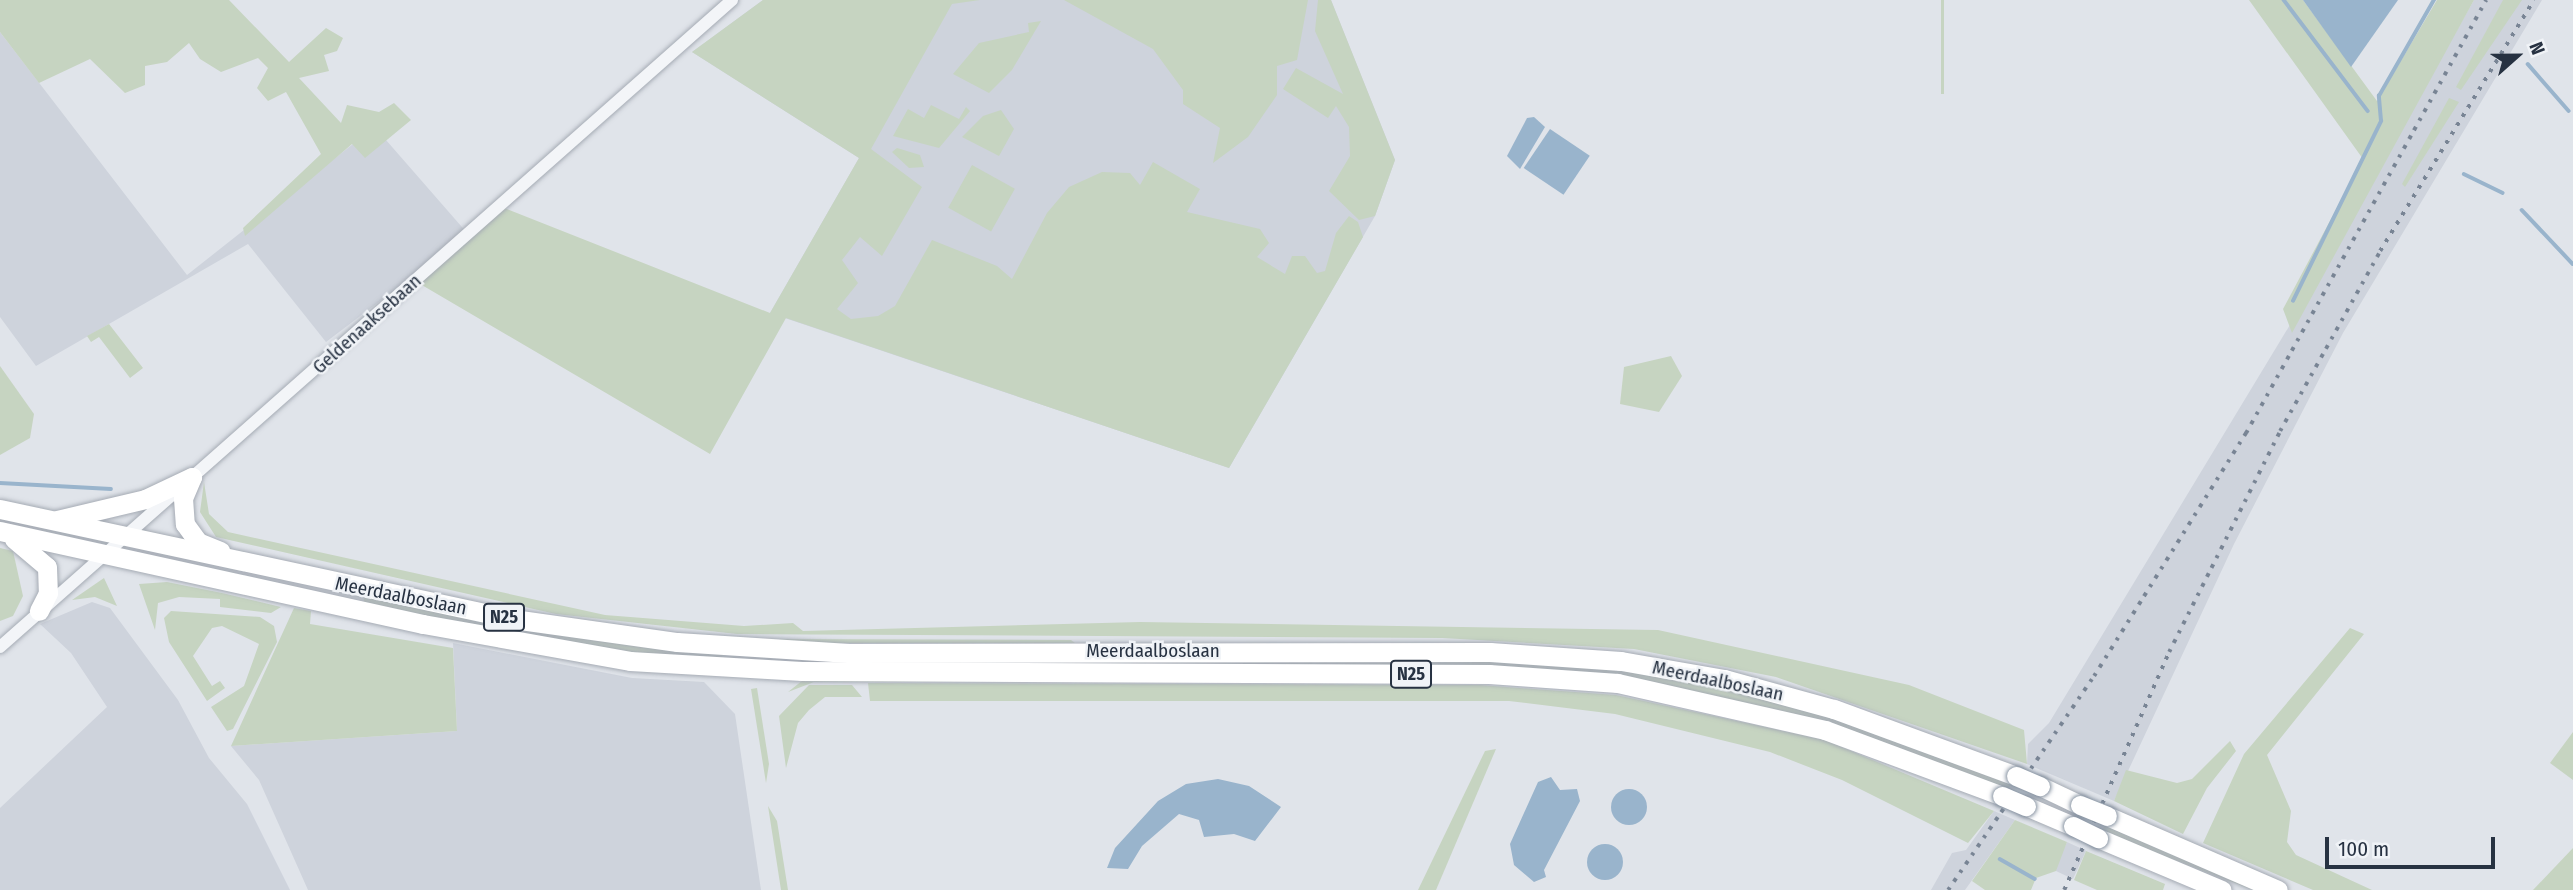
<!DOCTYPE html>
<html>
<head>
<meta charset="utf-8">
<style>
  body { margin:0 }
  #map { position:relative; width:2573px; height:890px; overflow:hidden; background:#e0e4ea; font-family:"Fira Sans Condensed",sans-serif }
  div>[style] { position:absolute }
  .built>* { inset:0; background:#ced3dc; transform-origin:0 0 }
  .green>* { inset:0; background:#c6d4c1; transform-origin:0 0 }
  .water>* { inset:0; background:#99b4cc; transform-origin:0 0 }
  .round { border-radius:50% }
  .stream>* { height:3.5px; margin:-1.75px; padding:0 1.75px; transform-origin:1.75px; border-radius:1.75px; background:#99b4cc }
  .roads { filter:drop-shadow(0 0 2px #a5abb4) drop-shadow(0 0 2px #a5abb4) }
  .minor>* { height:12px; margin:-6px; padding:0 6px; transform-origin:6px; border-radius:6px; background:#f3f5f8 }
  .highway>* { height:19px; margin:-9.5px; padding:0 9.5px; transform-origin:9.5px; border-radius:9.5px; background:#fff }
  .rail>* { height:3.5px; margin-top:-1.75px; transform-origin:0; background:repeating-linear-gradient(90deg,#788494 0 3.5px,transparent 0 10.5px) }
  .bridges { filter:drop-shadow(0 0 2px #8692a1) drop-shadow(0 0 2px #8692a1) }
  .highway-bridge>* { height:19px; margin:-9.5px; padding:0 9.5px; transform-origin:9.5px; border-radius:9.5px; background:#fff }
  span { translate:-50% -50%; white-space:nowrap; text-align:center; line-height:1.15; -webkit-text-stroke:5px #f0f3f7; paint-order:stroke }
  .shield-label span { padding:2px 5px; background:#f0f3f7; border:2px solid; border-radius:5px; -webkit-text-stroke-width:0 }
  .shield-label { font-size:18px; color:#273242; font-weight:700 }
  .street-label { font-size:19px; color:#273242 }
  .north { position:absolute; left:2482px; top:21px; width:70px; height:70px; -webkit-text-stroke:5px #f0f3f7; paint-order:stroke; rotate:69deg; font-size:19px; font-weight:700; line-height:28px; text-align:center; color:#273242 }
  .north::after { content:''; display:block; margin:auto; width:24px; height:32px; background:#273242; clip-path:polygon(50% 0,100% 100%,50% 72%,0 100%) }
  .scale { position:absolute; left:2325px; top:837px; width:170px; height:32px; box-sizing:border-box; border:4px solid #273242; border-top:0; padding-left:9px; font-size:21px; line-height:24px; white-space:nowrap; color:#273242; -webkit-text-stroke:5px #f0f3f7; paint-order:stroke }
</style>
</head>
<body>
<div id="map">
  <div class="built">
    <i style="clip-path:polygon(763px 0,1331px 0,1395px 160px,1375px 216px,1229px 468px,770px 313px,859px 158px,692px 52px)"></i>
    <i style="clip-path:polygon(2474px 0,2542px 0,2343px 333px,2234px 544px,2114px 801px,2027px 764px,2028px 744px,2049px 723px,2305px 300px)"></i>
    <i style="clip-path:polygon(0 32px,187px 275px,353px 144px,386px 140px,468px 234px,326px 342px,248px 244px,36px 366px,0 317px)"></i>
    <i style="clip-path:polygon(92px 602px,110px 608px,178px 700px,209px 758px,247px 804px,290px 890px,0 890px,0 808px,107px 707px,71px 653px,40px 624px)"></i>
    <i style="clip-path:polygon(453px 643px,632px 678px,704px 682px,735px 714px,761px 890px,308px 890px,259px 780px,231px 746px,457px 731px)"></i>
    <i style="clip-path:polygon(1994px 811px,2015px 820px,1965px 890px,1931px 890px,1952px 853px,1966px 850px)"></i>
    <i style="left:2067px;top:842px;width:21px;height:31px;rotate:25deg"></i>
  </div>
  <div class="green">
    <i style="clip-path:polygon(0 0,229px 0,289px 62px,326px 28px,343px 38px,337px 51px,324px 55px,329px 71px,299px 78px,341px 123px,347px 105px,379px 112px,394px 103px,411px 120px,365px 158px,352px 144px,245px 236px,243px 228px,321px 154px,286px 92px,268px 101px,257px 88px,268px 68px,258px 58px,221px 72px,200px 59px,189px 43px,167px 62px,145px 66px,145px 85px,125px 93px,90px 59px,39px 83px,0 32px)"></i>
    <i style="clip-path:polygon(763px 0,980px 0,952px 4px,871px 149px,922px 187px,882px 256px,860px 237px,842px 260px,858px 283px,837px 309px,851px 319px,878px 316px,895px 306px,932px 240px,997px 266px,1012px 279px,1047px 213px,1069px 187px,1102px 172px,1130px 173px,1140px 185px,1153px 162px,1200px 189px,1187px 212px,1260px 229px,1269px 243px,1257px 257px,1285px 274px,1292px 256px,1305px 256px,1317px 273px,1325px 271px,1336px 233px,1349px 216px,1358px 222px,1363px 237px,1229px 468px,786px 318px,710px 454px,415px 281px,499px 206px,770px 313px,859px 158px,692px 52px)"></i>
    <i style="clip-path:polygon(1064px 0,1308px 0,1297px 60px,1277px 66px,1277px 95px,1248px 137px,1213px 163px,1220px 128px,1183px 104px,1183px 90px,1153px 49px)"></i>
    <i style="clip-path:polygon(1318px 0,1331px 0,1395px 160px,1375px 216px,1359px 220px,1329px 191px,1350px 156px,1349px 127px,1336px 106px,1328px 118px,1283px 89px,1296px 68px,1343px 94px,1315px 31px)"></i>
    <i style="left:1941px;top:0;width:3px;height:94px"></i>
    <i style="clip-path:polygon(2249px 0,2303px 0,2377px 101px,2437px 0,2474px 0,2292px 333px,2283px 309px,2363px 159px)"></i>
    <i style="clip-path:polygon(2503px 0,2522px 0,2461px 90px,2456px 87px)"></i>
    <i style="clip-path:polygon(1041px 21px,1012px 70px,989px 93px,953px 74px,979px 43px,1029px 32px,1028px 23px)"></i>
    <i style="clip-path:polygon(2449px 98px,2459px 102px,2405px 187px,2402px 184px)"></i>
    <i style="clip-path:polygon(931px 105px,959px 119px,966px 107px,970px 111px,939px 148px,893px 136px,908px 109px,924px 118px)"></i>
    <i style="clip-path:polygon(1001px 110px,1014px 129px,999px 156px,962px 137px,983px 116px)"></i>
    <i style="clip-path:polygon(897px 148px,920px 155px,924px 167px,909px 168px,892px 152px)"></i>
    <i style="left:972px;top:165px;width:49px;height:49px;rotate:29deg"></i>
    <i style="clip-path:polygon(109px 324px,143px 368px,130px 378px,99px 337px,91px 342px,87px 336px)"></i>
    <i style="clip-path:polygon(1671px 356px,1682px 376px,1659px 412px,1620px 404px,1624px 367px)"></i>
    <i style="clip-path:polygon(0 366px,34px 414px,30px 438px,0 455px)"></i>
    <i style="clip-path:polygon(204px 482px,209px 514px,228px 532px,605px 615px,744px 626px,793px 623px,803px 631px,1140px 622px,1658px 630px,1909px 685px,2024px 730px,2027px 764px,1776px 677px,1634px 649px,1442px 638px,737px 634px,556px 614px,216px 537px,200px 512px)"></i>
    <i style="clip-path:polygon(0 548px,13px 551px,23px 596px,13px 616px,0 621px)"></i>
    <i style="clip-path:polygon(104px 578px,117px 606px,95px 597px,72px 600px)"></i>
    <i style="clip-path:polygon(167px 582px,222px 593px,281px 607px,271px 613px,220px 607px,220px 599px,179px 597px,158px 603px,155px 630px,139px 584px)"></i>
    <i style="clip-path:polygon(365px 595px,723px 652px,722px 661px,629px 654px,363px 604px)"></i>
    <i style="clip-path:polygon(294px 608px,311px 611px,310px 624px,453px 648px,457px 731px,231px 746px)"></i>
    <i style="clip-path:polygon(171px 611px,260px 617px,274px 626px,277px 642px,233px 729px,227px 731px,211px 707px,244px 686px,259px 644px,222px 626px,212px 628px,193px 656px,212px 686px,220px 681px,225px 688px,207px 701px,169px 642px,164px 618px)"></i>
    <i style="clip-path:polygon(2350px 628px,2364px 634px,2267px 755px,2291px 811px,2287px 842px,2296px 855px,2372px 890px,2313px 890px,2203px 843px,2244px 754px)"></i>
    <i style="clip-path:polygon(779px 639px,1071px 640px,1075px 643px,779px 643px)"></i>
    <i style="clip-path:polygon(1497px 657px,1640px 670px,1821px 710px,2013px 782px,2006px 792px,1818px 720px,1638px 679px,785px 664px)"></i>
    <i style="clip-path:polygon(803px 680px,1134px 682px,814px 682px,788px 692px)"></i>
    <i style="clip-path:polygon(868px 683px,1480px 685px,1616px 695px,1825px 740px,1994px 811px,1968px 843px,1842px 780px,1770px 752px,1615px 714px,1509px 701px,870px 701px)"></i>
    <i style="clip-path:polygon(809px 685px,852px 685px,862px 697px,825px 697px,809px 710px,798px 723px,786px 768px,779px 716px)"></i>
    <i style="clip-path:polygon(757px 688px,769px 764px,766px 783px,751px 689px)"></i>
    <i style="clip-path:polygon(2573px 732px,2573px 780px,2550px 763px)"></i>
    <i style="clip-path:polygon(2230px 741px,2236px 751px,2207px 788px,2183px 834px,2114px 801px,2126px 770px,2177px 783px,2192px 779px)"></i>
    <i style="clip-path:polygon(1496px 749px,1436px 890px,1418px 890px,1485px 751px)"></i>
    <i style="clip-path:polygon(768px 806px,777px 821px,788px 890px,781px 890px)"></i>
    <i style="clip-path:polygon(2015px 820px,2067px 842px,2056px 871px,2036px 878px,2031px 890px,1985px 890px,1972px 881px)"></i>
    <i style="clip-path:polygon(2106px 822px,2235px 880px,2253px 890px,2102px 832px)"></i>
    <i style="clip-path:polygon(2573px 848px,2573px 890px,2533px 890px)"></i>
    <i style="clip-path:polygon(2086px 851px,2165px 884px,2163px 890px,2097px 890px,2074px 880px)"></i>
  </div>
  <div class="water">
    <i style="clip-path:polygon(2303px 0,2398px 0,2351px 67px)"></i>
    <i style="clip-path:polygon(1534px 117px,1545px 127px,1520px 169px,1507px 156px,1527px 118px)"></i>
    <i style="left:1550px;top:129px;width:48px;height:47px;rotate:34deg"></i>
    <i style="clip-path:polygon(1551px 777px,1560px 790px,1577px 789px,1580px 801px,1544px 870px,1546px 877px,1534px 882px,1514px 865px,1510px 844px,1538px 782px)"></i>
    <i style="clip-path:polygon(1218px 779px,1249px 786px,1281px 807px,1255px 841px,1234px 834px,1204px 837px,1199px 820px,1179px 814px,1142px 846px,1128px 869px,1107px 868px,1115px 848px,1158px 801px,1186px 784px)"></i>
    <i class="round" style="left:1611px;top:789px;width:36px;height:36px"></i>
    <i class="round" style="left:1587px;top:844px;width:36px;height:36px"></i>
  </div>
  <div class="stream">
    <i style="left:2284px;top:0;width:139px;rotate:52.9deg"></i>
    <i style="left:2528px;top:64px;width:62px;rotate:48.9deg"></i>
    <i style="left:2464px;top:174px;width:43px;rotate:26deg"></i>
    <i style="left:2522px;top:210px;width:74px;rotate:46.6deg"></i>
    <i style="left:2293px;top:301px;width:200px;rotate:-63.9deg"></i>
    <i style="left:2381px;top:121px;width:25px;rotate:-95deg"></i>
    <i style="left:2379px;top:96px;width:111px;rotate:-60.2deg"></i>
    <i style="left:0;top:483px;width:111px;rotate:3.1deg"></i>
    <i style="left:2000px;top:859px;width:40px;rotate:29.7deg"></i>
  </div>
  <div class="roads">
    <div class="minor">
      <i style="left:0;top:647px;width:977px;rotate:-41.47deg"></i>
    </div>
    <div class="highway">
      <i style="left:192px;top:477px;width:23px;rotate:113deg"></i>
      <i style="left:183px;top:498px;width:26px;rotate:86deg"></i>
      <i style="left:185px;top:524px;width:22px;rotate:54deg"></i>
      <i style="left:198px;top:542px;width:24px;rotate:22deg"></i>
      <i style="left:0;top:509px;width:525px;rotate:12.1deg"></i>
      <i style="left:513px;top:619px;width:166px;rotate:8deg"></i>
      <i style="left:677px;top:642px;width:172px;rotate:3.7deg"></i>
      <i style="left:849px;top:653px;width:641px;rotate:-0.09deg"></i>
      <i style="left:1490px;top:652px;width:131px;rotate:3.9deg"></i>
      <i style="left:1621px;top:661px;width:105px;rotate:9.9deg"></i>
      <i style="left:1724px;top:679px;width:114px;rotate:15.3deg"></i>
      <i style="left:1834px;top:709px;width:194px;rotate:20.2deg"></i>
      <i style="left:57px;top:520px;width:90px;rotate:-13.4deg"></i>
      <i style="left:145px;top:499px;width:52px;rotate:-25.1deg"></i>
      <i style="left:0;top:531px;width:433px;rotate:12.4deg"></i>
      <i style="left:423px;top:624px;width:210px;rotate:10.1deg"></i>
      <i style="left:630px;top:661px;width:172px;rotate:3.3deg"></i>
      <i style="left:802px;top:671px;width:687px;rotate:0.25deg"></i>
      <i style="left:1489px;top:674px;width:129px;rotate:4deg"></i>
      <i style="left:1618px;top:683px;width:212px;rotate:12.8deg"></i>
      <i style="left:1825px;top:730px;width:189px;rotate:20.4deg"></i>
      <i style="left:14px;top:539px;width:43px;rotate:40.3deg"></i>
      <i style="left:47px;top:567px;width:26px;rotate:88deg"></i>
      <i style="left:48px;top:593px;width:20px;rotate:117deg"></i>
      <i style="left:2040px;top:786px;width:44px;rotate:25.4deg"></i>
      <i style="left:2026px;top:806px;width:51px;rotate:23.1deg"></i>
      <i style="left:2107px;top:816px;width:186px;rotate:23.4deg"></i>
      <i style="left:2098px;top:838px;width:134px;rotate:22.8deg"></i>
    </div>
  </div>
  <div class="rail">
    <i style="left:1948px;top:890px;width:259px;rotate:-55.7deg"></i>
    <i style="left:2094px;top:676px;width:287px;rotate:-58deg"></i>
    <i style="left:2246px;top:433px;width:495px;rotate:-61deg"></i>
    <i style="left:2064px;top:890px;width:260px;rotate:-66.2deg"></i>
    <i style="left:2169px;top:652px;width:247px;rotate:-63.3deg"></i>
    <i style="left:2280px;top:431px;width:206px;rotate:-60.9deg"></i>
    <i style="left:2380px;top:251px;width:294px;rotate:-58.5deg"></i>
  </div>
  <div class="bridges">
    <div class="highway-bridge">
      <i style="left:2016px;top:776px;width:26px;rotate:23deg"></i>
      <i style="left:2002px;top:796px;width:26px;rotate:23deg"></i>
      <i style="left:2080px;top:805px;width:29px;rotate:22deg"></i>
      <i style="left:2073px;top:826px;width:28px;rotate:26deg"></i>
    </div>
  </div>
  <div class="shield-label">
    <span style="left:504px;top:617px">N25</span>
    <span style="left:1411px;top:674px">N25</span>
  </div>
  <div class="street-label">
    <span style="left:367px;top:324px;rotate:-42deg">Geldenaaksebaan</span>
    <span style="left:401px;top:596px;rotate:11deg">Meerdaalboslaan</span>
    <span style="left:1153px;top:651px">Meerdaalboslaan</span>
    <span style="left:1718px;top:681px;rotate:12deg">Meerdaalboslaan</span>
  </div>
  <div class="north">N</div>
  <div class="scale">100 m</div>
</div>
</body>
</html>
